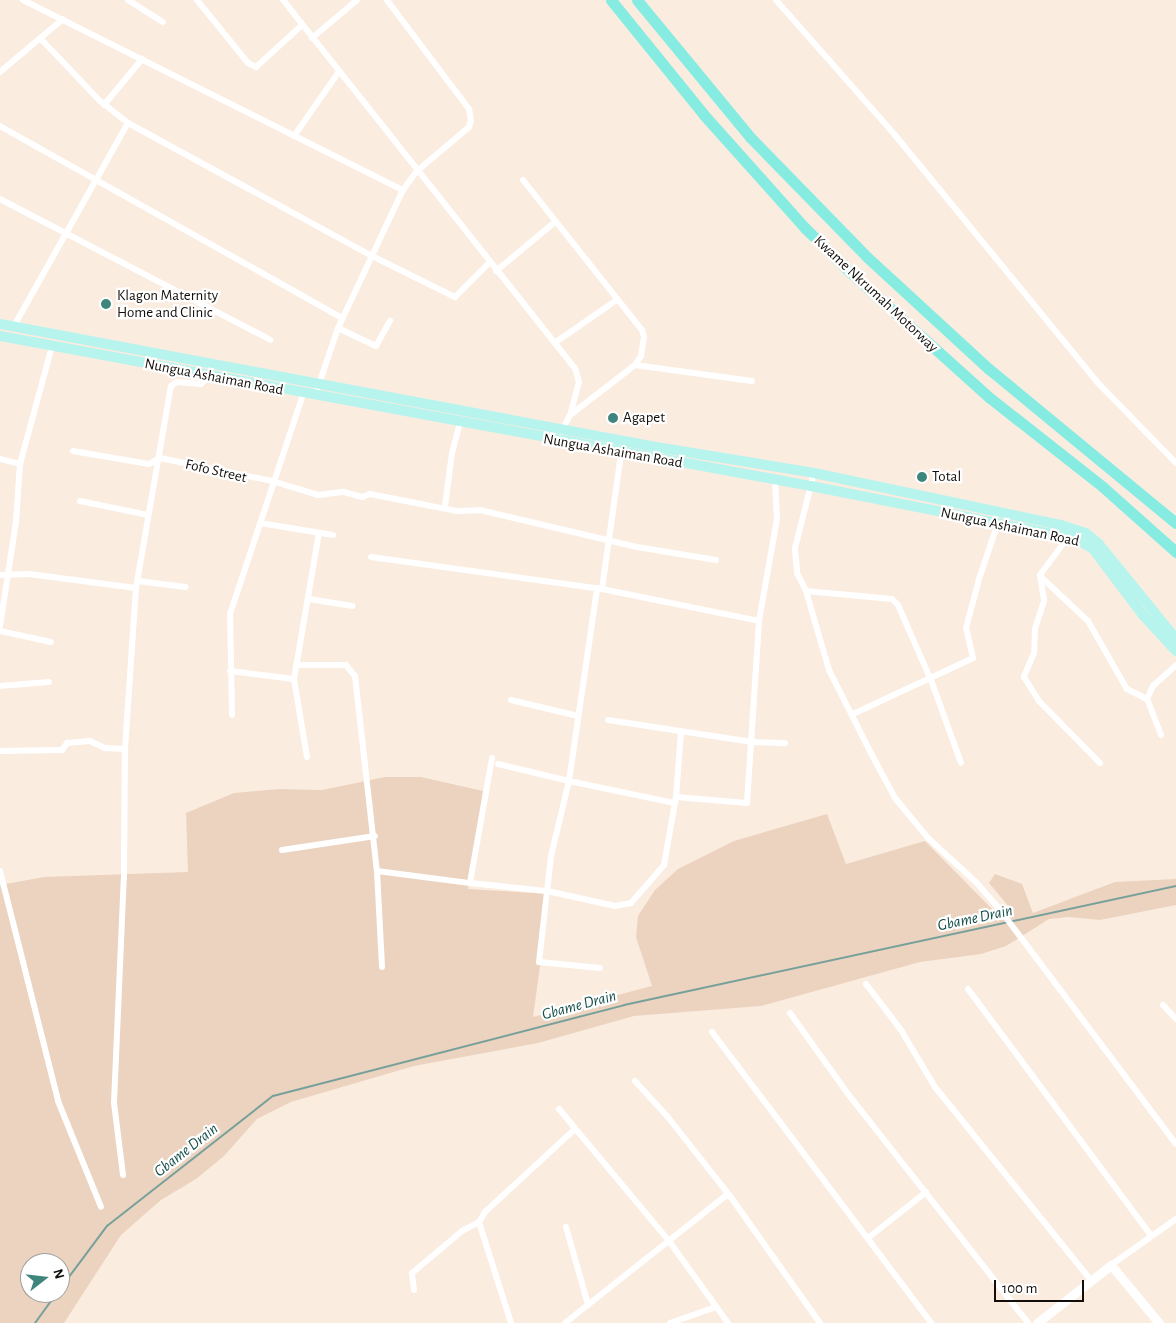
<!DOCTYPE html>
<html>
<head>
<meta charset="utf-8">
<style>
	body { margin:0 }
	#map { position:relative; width:1176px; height:1323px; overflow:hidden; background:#fbece0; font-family:"Alegreya Sans",sans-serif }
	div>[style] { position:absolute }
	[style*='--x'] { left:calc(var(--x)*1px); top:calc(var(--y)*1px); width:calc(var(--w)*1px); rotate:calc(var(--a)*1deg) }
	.green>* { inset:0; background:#ebd3bf }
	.stream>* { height:2px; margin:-1px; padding:0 1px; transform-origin:1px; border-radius:1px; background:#78a09b }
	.street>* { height:6px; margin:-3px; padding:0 3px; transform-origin:3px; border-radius:3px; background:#fff }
	.secondary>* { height:9px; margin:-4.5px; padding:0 4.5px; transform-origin:4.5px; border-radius:4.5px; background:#fff }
	.primary>* { height:10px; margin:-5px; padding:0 5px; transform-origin:5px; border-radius:5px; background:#b6f4ed }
	.highway>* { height:11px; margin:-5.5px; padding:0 5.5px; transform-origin:5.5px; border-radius:5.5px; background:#86ece1 }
	.dots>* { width:14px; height:14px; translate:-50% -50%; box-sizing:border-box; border:2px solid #fff; border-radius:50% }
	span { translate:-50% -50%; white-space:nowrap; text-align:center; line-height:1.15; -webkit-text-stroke:4.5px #fff; paint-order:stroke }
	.street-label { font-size:15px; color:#130e0b }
	.poi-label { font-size:15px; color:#130e0b }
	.left { translate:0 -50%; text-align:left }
	.water-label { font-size:16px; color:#134e49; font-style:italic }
	.north { position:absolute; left:20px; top:1253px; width:50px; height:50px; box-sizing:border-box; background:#fff; border:1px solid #a19f9d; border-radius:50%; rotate:74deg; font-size:14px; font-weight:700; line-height:20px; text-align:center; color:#130e0b }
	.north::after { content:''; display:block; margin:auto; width:18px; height:22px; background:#3e857e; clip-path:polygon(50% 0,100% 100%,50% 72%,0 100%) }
	.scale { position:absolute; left:994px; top:1280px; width:90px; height:22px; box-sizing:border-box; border:2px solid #130e0b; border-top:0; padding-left:6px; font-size:15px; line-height:18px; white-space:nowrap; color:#130e0b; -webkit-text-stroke:4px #fff; paint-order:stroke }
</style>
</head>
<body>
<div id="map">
	<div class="green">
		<i style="clip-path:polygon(evenodd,385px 777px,421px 777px,483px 791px,468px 889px,550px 894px,533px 1017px,652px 986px,636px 937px,638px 916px,655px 890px,678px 869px,734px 841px,827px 814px,846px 864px,925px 841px,996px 913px,1010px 908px,989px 883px,995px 874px,1022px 884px,1033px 913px,1115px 882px,1176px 879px,1176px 905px,1100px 920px,1069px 917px,1049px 919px,1006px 946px,981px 954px,920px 962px,761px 1006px,634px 1016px,538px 1043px,414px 1066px,291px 1102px,257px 1119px,224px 1156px,196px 1179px,161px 1200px,121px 1235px,64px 1323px,0 1323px,0 885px,44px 877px,188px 872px,186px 813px,234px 793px,279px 789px,322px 790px,385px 777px,30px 1263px,60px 1263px,60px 1293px,30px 1293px,30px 1263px)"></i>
	</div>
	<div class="stream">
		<i style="--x:60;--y:1289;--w:79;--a:-53.3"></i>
		<i style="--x:107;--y:1226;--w:211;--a:-38.1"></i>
		<i style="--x:273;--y:1096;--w:363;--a:-14.5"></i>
		<i style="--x:624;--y:1005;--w:565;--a:-12.17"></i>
		<i style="--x:35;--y:1323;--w:37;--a:-54"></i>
	</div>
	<div class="street">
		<i style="--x:23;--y:0;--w:425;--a:26.6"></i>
		<i style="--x:128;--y:0;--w:41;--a:32.2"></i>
		<i style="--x:197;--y:0;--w:81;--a:51"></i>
		<i style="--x:248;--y:63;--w:9;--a:27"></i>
		<i style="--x:256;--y:67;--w:62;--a:-42.4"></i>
		<i style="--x:283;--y:0;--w:470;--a:51.6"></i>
		<i style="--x:575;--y:368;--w:15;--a:74"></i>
		<i style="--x:579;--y:382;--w:34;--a:105"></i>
		<i style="--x:570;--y:415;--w:19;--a:118"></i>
		<i style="--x:776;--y:0;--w:180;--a:48.6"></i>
		<i style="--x:895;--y:135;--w:320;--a:50.7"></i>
		<i style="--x:1098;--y:383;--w:112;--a:45.7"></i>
		<i style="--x:40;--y:38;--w:87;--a:46.4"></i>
		<i style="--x:100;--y:101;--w:36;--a:38"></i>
		<i style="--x:128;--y:123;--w:278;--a:28.6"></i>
		<i style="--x:372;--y:256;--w:93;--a:26.3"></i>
		<i style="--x:455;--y:297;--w:48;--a:-45"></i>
		<i style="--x:312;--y:38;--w:59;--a:-40.2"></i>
		<i style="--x:0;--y:72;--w:82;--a:-40.1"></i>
		<i style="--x:104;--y:105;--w:60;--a:-50.4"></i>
		<i style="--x:0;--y:126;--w:392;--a:29.3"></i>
		<i style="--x:294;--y:136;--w:77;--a:-55.1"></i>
		<i style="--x:523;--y:180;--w:191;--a:51.6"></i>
		<i style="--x:642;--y:330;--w:7;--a:74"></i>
		<i style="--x:644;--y:337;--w:19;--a:99"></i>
		<i style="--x:641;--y:356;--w:11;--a:124"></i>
		<i style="--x:635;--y:365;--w:82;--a:142.4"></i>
		<i style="--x:0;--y:199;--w:305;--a:27.5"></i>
		<i style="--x:496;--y:271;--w:78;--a:-39.8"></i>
		<i style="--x:14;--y:326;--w:233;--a:-60.7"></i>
		<i style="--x:338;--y:328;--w:42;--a:25.3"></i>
		<i style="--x:376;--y:346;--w:29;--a:-61"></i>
		<i style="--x:556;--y:342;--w:75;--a:-34.7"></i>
		<i style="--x:635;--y:365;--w:118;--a:7.8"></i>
		<i style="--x:315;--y:396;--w:72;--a:-71.3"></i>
		<i style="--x:338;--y:328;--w:153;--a:-64.8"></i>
		<i style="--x:403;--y:190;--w:24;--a:-54"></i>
		<i style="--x:417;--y:171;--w:68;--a:-40.2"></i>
		<i style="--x:469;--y:127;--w:6;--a:-72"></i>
		<i style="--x:471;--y:121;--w:12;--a:-99"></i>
		<i style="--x:469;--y:109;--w:136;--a:-127"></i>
		<i style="--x:73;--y:451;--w:77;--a:9.7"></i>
		<i style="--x:149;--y:464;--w:13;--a:-29"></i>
		<i style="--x:160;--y:458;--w:114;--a:11.6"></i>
		<i style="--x:272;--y:481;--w:48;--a:16.9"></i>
		<i style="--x:318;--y:495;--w:26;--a:-7"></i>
		<i style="--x:344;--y:492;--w:19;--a:16"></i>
		<i style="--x:362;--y:497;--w:9;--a:-21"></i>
		<i style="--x:370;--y:494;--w:89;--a:11.1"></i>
		<i style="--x:457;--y:511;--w:23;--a:-2"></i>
		<i style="--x:480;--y:510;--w:161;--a:13.3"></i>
		<i style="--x:637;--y:547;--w:80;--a:9.3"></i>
		<i style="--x:0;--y:459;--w:21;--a:14"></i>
		<i style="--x:814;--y:473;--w:77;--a:104.2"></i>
		<i style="--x:795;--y:548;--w:25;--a:85"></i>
		<i style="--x:797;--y:573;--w:20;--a:63"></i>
		<i style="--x:806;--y:591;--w:82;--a:73.8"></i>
		<i style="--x:829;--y:670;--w:97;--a:63.2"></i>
		<i style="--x:873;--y:757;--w:47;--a:61.8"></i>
		<i style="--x:895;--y:798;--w:52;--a:50.5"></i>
		<i style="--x:928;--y:838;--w:65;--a:42.5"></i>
		<i style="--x:976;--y:882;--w:38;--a:49"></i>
		<i style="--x:1001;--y:911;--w:291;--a:53.1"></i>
		<i style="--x:80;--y:501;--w:69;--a:11.6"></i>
		<i style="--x:445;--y:506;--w:53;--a:-82.5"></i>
		<i style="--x:452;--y:453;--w:31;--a:-75"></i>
		<i style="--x:260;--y:523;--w:74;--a:9.3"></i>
		<i style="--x:1068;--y:537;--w:47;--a:126.4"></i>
		<i style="--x:1040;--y:575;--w:26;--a:81"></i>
		<i style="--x:1044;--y:601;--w:29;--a:108"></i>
		<i style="--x:1035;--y:629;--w:24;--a:92"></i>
		<i style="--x:1034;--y:653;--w:26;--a:113"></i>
		<i style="--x:1024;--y:677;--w:28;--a:58"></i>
		<i style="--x:1039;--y:701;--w:87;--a:45.5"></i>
		<i style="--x:371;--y:557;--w:233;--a:7.9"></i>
		<i style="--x:602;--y:589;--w:160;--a:11.5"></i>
		<i style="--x:759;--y:621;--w:104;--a:-80"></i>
		<i style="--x:777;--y:519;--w:39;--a:-93"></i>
		<i style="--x:0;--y:575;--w:29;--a:-2"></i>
		<i style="--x:29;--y:574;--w:108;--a:7.5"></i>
		<i style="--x:1041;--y:577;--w:64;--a:43.1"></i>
		<i style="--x:1088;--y:621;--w:78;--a:60.2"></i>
		<i style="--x:1127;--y:689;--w:22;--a:27"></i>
		<i style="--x:138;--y:581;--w:48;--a:7.1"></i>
		<i style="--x:602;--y:589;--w:137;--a:-82"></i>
		<i style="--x:806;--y:591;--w:86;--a:5.3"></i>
		<i style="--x:892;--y:599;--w:8;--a:45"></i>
		<i style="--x:898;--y:605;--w:82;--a:66.3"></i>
		<i style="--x:931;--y:680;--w:88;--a:70.1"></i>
		<i style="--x:309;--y:599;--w:44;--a:9.2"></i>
		<i style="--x:0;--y:626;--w:105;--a:-81.3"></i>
		<i style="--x:16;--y:522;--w:58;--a:-86.1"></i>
		<i style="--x:20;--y:464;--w:122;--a:-74.8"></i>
		<i style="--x:0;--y:631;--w:52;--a:12.2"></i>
		<i style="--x:296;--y:665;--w:50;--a:0"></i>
		<i style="--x:346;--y:665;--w:14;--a:51"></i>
		<i style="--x:355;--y:676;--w:196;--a:83.6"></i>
		<i style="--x:377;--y:871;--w:94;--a:7.4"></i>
		<i style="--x:230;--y:671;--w:64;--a:7.1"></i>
		<i style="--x:0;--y:686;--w:49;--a:-4.7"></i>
		<i style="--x:511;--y:700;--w:69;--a:13.4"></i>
		<i style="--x:853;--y:714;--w:132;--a:-25"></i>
		<i style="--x:973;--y:658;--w:31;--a:-103"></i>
		<i style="--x:966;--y:628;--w:51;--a:-75.1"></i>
		<i style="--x:979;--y:579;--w:59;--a:-71.3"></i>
		<i style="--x:232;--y:715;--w:101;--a:-91.1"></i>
		<i style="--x:230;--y:614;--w:232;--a:-71.6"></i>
		<i style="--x:608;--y:720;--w:146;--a:8.7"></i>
		<i style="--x:752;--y:742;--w:33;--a:2"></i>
		<i style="--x:1161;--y:735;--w:39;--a:-111"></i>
		<i style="--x:1147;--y:699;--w:14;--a:-65"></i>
		<i style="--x:1153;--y:686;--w:31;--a:-42"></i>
		<i style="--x:0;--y:751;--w:62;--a:-0.9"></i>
		<i style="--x:62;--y:750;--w:9;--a:-54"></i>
		<i style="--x:67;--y:743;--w:23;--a:-5"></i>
		<i style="--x:90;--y:741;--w:17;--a:25"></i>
		<i style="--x:105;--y:748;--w:20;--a:3"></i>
		<i style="--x:307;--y:757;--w:79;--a:-99.5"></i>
		<i style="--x:294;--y:679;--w:148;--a:-80.3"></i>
		<i style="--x:492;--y:758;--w:127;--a:100"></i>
		<i style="--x:470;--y:883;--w:77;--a:5.9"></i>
		<i style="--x:547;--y:891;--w:70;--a:12.4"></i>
		<i style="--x:615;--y:906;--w:16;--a:-11"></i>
		<i style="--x:631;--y:903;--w:50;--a:-49"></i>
		<i style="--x:664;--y:865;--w:69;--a:-80"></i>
		<i style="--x:676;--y:797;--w:65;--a:-85.6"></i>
		<i style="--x:498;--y:764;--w:73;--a:13.5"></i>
		<i style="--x:569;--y:781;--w:195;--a:-81.7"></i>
		<i style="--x:676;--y:797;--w:71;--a:4.8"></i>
		<i style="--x:747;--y:803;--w:182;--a:-86.2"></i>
		<i style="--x:282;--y:850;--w:94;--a:-8.6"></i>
		<i style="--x:0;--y:871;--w:237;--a:75.8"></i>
		<i style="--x:58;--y:1101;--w:114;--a:67.9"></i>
		<i style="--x:377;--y:871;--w:96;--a:87"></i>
		<i style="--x:600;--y:968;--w:61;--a:-174.4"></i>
		<i style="--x:539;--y:962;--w:107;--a:-83.5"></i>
		<i style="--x:551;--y:856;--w:77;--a:-76.5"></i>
		<i style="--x:569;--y:781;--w:107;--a:11.8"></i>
		<i style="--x:866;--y:984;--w:58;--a:52.7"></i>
		<i style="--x:901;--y:1030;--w:66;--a:59.2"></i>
		<i style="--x:935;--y:1087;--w:248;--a:51.1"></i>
		<i style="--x:968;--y:989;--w:307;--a:53.4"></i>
		<i style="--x:1163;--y:1005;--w:19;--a:47"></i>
		<i style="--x:790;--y:1013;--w:100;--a:54.4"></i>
		<i style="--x:848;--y:1094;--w:291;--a:51.8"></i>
		<i style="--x:712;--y:1032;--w:364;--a:53"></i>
		<i style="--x:635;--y:1081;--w:47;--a:47.6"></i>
		<i style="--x:667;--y:1116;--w:102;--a:51.8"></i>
		<i style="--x:559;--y:1109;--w:172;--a:50.2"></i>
		<i style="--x:669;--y:1241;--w:101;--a:54.3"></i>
		<i style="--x:123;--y:1175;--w:73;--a:-97.1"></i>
		<i style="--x:114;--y:1103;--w:225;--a:-87.5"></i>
		<i style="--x:124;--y:878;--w:129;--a:-89.6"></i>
		<i style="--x:125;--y:749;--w:161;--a:-86.1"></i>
		<i style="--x:136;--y:588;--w:205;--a:-80.2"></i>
		<i style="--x:171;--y:386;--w:7;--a:-34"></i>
		<i style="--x:177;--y:382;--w:24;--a:5"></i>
		<i style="--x:201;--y:384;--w:11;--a:-45"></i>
		<i style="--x:566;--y:1227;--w:81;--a:74.2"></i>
		<i style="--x:868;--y:1238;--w:74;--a:-38.4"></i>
		<i style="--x:1111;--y:1265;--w:80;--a:-35.3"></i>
		<i style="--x:414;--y:1290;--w:17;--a:-97"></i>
		<i style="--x:412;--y:1273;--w:65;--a:-40"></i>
		<i style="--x:462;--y:1231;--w:19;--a:-28"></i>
		<i style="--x:511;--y:1323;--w:106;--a:-107.6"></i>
		<i style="--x:479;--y:1222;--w:12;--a:-59"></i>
		<i style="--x:485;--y:1212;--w:122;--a:-42.7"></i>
		<i style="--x:565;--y:1323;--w:204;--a:-38.4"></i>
		<i style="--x:725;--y:1196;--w:5;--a:0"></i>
		<i style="--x:730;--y:1196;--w:156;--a:54.7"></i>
		<i style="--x:670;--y:1323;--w:49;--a:-19.2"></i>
	</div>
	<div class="secondary">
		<i style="--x:1037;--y:1323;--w:94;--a:-38.1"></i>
		<i style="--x:1111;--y:1265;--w:75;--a:50.4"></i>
	</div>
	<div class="primary">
		<i style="--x:0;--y:324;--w:667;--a:10.62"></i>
		<i style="--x:656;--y:447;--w:160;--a:9.3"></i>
		<i style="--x:814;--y:473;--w:252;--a:11.9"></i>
		<i style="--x:1061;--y:525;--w:26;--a:18"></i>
		<i style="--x:1086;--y:533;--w:16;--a:40"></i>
		<i style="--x:1098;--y:543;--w:124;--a:50.9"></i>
		<i style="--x:0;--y:336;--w:825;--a:10.48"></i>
		<i style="--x:811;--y:486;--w:268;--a:11.2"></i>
		<i style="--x:1074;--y:538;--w:22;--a:30"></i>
		<i style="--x:1093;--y:549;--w:83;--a:52.9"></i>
		<i style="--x:1143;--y:615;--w:49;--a:47.5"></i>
	</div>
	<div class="highway">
		<i style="--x:611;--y:0;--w:148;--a:51"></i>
		<i style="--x:704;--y:115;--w:152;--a:48.2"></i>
		<i style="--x:805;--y:228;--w:64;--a:44.4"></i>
		<i style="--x:851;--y:273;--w:187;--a:42"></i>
		<i style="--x:990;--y:398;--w:144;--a:38.2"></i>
		<i style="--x:1103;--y:487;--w:98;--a:41.7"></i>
		<i style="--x:637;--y:0;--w:178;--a:50.5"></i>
		<i style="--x:750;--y:137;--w:168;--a:45.7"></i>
		<i style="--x:867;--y:257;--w:166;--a:42.6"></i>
		<i style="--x:989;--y:369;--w:242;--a:39.5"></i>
	</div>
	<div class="dots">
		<i style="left:106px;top:304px;background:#3e857e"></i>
		<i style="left:613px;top:418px;background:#3e857e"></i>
		<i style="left:922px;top:477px;background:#3e857e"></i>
	</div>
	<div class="street-label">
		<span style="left:876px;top:294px;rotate:43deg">Kwame Nkrumah Motorway</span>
		<span style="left:214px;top:377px;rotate:11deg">Nungua Ashaiman Road</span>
		<span style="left:613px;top:451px;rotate:10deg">Nungua Ashaiman Road</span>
		<span style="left:216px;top:471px;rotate:13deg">Fofo Street</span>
		<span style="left:1010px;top:527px;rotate:12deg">Nungua Ashaiman Road</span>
	</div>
	<div class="poi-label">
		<span class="left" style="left:117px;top:304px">Klagon Maternity<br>Home and Clinic</span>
		<span class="left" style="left:623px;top:418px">Agapet</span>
		<span class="left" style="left:932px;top:477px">Total</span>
	</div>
	<div class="water-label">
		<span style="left:975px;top:918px;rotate:-12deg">Gbame Drain</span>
		<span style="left:579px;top:1005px;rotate:-15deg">Gbame Drain</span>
		<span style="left:186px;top:1150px;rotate:-38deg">Gbame Drain</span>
	</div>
	<div class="north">N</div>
	<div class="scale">100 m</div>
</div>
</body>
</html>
